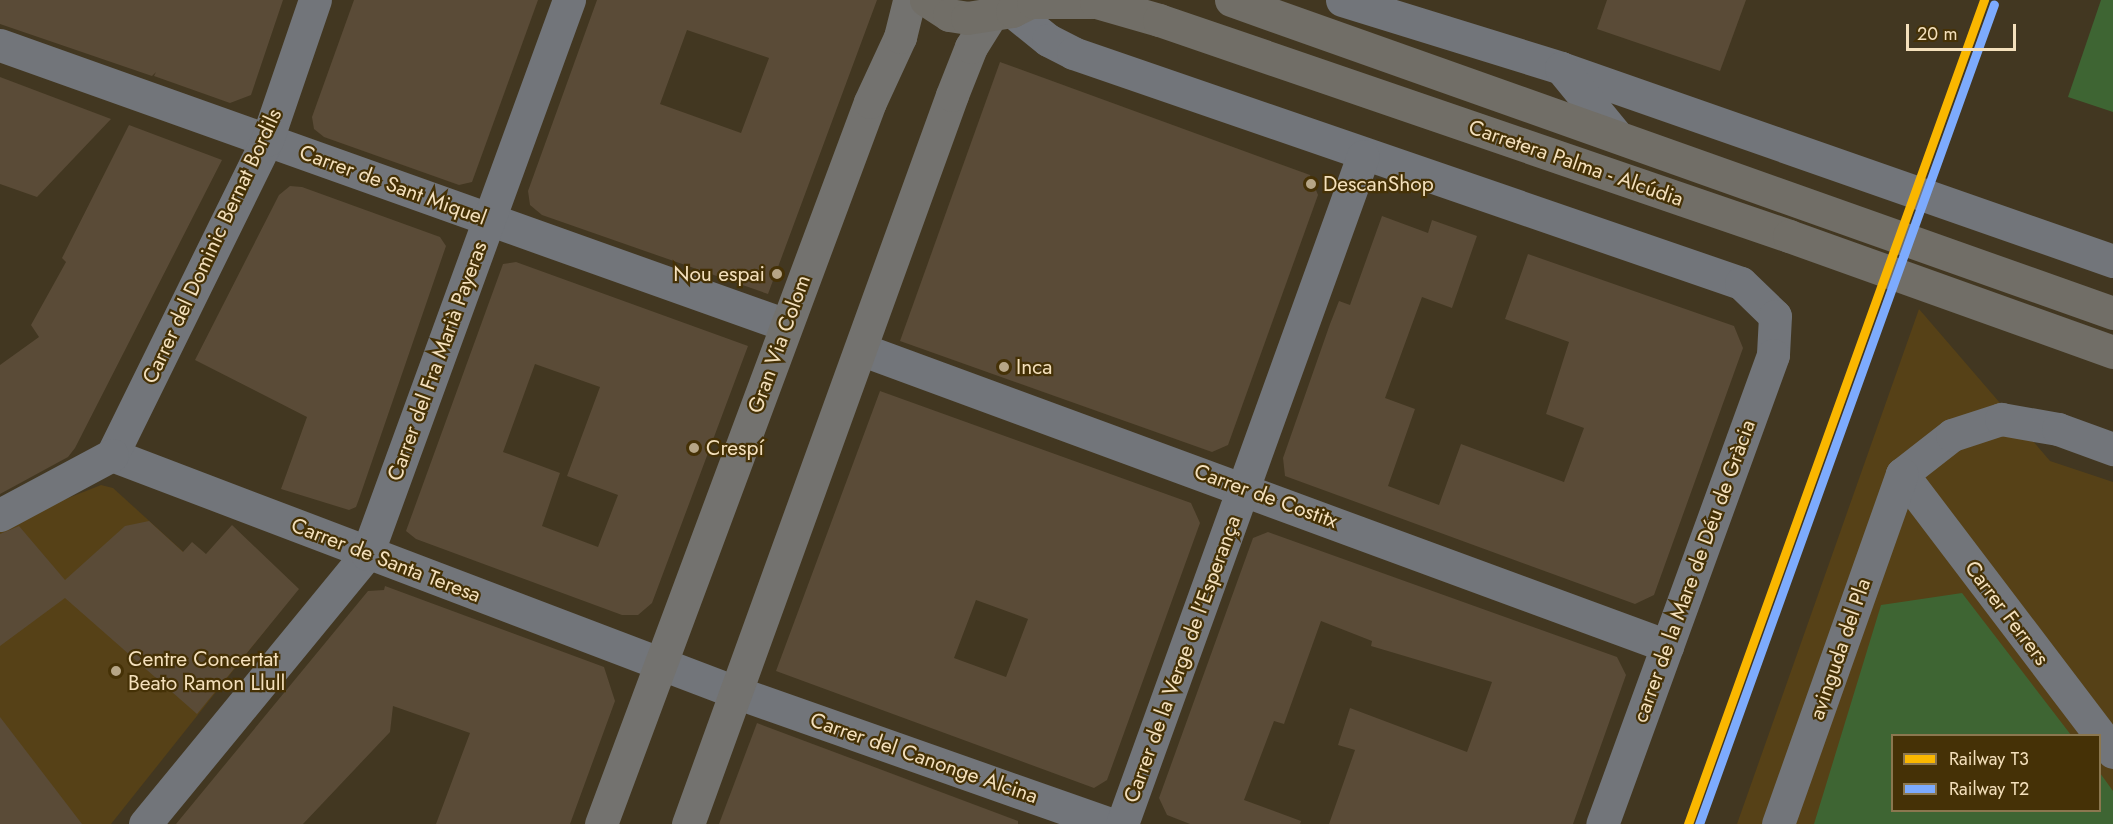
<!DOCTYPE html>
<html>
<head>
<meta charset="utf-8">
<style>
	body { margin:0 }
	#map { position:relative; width:2113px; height:824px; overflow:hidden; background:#423721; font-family:Jost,sans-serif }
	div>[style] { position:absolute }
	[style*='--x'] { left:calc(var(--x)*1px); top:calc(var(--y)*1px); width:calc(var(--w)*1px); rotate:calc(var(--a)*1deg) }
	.built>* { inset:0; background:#564117 }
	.green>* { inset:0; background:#3e6533 }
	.building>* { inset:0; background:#5a4b37 }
	.minor>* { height:33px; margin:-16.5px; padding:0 16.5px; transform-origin:16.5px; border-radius:16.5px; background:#72757a }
	.major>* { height:33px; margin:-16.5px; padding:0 16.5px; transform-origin:16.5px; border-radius:16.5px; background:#73726f }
	.highway>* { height:33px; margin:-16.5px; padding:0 16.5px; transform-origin:16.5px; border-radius:16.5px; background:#716e67 }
	.rail-1>* { height:9px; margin:-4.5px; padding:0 4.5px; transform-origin:4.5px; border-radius:4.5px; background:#fab700 }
	.rail-2>* { height:9px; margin:-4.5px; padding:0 4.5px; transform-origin:4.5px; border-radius:4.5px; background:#7dabfd }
	.dots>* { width:16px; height:16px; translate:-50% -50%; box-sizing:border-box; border:3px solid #453106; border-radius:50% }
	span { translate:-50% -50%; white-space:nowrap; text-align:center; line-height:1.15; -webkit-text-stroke:4.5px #453106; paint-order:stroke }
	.street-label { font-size:21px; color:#f4e0bc }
	.poi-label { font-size:21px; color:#f4e0bc }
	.left { translate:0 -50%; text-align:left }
	.right { translate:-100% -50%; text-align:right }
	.legend { position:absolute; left:1891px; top:734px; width:210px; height:78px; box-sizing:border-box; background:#453106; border:2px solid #8b774f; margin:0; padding:8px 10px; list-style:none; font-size:18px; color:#f4e0bc }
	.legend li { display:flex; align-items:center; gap:12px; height:30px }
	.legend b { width:30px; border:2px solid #8b774f }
	.scale { position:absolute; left:1906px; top:24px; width:110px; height:27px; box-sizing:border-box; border:3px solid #f4e0bc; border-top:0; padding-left:8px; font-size:18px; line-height:21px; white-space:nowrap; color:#f4e0bc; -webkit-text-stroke:4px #453106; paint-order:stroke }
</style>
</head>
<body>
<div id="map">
	<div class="built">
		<i style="clip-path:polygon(evenodd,1919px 309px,2050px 461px,2113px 482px,2113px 824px,1737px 824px,1919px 309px,1892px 736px,2100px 736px,2100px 810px,1892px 810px,1892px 736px)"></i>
		<i style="clip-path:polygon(101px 485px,113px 488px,267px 628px,111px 824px,0 824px,0 530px,13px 520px)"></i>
	</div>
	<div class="green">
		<i style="clip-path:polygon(2101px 0,2113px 0,2113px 112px,2068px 97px)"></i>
		<i style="clip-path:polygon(1962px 593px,2071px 735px,1892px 736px,1892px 810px,2100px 810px,2100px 773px,2113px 791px,2113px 824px,1814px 824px,1881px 605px)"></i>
	</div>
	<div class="building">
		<i style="clip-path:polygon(0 0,283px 0,251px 95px,230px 103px,154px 76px,156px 72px,152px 76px,0 24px)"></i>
		<i style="clip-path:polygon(354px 0,538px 0,472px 182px,459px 185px,324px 137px,314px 129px,312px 117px)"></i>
		<i style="clip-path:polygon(evenodd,597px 0,877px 0,768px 294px,542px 215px,530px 205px,528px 191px,597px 0,687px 30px,769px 58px,741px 133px,660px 104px,687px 30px)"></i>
		<i style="clip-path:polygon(1607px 0,1746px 0,1720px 71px,1597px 29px)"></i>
		<i style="clip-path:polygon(1000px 62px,1310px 175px,1318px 195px,1228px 445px,1212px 452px,900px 341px)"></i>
		<i style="clip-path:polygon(0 77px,111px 119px,37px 197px,0 184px)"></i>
		<i style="clip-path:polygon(129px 125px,222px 160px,75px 448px,68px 457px,0 494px,0 365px,39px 337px,31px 325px,66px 262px,62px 258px)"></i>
		<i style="clip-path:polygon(290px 186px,302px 187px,440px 237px,446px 246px,359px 499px,356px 507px,349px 510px,281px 489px,307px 417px,195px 360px,279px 195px)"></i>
		<i style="clip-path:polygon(1382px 216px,1428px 233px,1432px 220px,1477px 236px,1452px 308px,1422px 297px,1385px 398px,1415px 409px,1388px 486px,1439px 505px,1461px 444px,1564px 482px,1584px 428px,1546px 414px,1569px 342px,1505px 319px,1528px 254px,1734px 326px,1743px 348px,1654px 595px,1635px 604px,1285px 476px,1283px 458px,1330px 324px,1339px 301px,1350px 305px)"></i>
		<i style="clip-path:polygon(evenodd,516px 262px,748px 346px,652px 603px,638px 615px,622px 615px,416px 539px,406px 531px,503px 264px,516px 262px,535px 364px,600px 387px,567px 476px,618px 495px,598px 547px,542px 526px,560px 473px,503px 452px,535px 364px)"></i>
		<i style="clip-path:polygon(evenodd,880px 391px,1191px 503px,1200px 523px,1107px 780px,1094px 788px,776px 671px,880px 391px,976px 600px,1028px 619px,1006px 677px,954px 658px,976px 600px)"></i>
		<i style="clip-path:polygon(149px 521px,183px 552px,192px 542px,206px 554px,232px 525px,299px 589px,197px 714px,65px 598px,0 646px,0 534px,19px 526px,65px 580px,125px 526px)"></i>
		<i style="clip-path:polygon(1268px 532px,1617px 657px,1626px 675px,1573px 824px,1329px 824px,1355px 750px,1338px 745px,1350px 708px,1467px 752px,1492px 682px,1371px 646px,1372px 641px,1321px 621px,1284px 724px,1274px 721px,1244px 800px,1301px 821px,1300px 824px,1190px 824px,1167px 815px,1159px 798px,1253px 538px)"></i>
		<i style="clip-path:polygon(385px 586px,604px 667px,615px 701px,570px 824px,436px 824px,470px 733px,393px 706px,390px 732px,303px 824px,176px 824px,368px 591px,384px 590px)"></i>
		<i style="clip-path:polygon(0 717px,82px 824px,0 824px)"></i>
		<i style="clip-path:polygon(757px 723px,1018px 821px,1018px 824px,719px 824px)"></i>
	</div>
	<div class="minor">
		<i style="--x:1342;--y:0;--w:229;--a:17.2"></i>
		<i style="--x:1561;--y:68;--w:585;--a:19.27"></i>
		<i style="--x:1012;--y:11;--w:46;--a:38.9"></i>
		<i style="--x:1048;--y:40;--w:28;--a:27"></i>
		<i style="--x:1073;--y:53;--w:706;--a:19"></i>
		<i style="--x:1741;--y:283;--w:47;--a:44.1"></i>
		<i style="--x:1775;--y:316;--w:39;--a:93"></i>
		<i style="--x:1773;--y:355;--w:499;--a:110"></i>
		<i style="--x:0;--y:45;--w:834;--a:19.61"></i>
		<i style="--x:1561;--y:68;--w:85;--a:50.7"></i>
		<i style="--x:863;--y:350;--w:857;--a:20.21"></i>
		<i style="--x:112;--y:455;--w:670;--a:20.82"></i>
		<i style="--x:738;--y:693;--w:394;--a:19.4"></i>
		<i style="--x:112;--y:455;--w:351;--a:-63.8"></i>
		<i style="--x:267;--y:140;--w:148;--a:-71.1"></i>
		<i style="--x:1902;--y:474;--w:349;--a:52.8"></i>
		<i style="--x:1902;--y:474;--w:63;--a:-38"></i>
		<i style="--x:1952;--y:435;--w:52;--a:-18.1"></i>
		<i style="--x:2001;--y:419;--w:58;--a:10"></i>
		<i style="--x:2058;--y:429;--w:59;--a:20"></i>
		<i style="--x:0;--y:515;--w:127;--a:-28.2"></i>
		<i style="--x:145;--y:824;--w:350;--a:-50.6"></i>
		<i style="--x:367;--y:554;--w:590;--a:-69.97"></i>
		<i style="--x:1122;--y:824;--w:710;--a:-70.16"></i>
		<i style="--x:1778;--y:824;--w:371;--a:-70.5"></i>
	</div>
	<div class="major">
		<i style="--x:601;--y:824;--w:770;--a:-69.57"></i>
		<i style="--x:870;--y:102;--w:72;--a:-65.2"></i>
		<i style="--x:900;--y:37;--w:38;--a:-76"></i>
		<i style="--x:688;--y:824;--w:775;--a:-70.09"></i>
		<i style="--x:952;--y:95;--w:52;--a:-68.4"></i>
		<i style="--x:971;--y:47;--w:36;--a:-58"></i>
	</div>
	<div class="highway">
		<i style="--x:926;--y:0;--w:27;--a:33"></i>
		<i style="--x:949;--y:15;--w:18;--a:9"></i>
		<i style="--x:967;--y:18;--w:46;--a:-8.8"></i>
		<i style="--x:1012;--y:11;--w:25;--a:-26"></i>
		<i style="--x:1231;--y:0;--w:936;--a:19.54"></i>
		<i style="--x:1033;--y:2;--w:63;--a:0"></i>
		<i style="--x:1096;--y:2;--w:66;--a:15.9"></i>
		<i style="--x:1159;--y:20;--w:666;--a:18.92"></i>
		<i style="--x:1789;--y:236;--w:344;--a:19.7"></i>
	</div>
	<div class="rail-1">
		<i style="--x:1688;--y:824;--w:876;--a:-70.24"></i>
	</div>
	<div class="rail-2">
		<i style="--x:1699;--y:824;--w:871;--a:-70.21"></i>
	</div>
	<div class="dots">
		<i style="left:1311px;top:184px;background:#b6a586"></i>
		<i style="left:777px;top:274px;background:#b6a586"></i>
		<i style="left:1004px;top:367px;background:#b6a586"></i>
		<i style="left:694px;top:448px;background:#b6a586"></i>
		<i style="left:116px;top:671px;background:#b6a586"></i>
	</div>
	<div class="street-label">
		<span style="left:1576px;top:163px;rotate:19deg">Carretera Palma - Alcúdia</span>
		<span style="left:393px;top:185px;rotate:20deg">Carrer de Sant Miquel</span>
		<span style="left:212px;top:246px;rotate:-65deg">Carrer del Dominic Bernat Bordils</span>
		<span style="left:779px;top:344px;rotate:-70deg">Gran Via Colom</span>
		<span style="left:437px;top:361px;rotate:-70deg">Carrer del Fra Marià Payeras</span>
		<span style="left:1266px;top:496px;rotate:20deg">Carrer de Costitx</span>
		<span style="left:386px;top:560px;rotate:21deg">Carrer de Santa Teresa</span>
		<span style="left:1694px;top:571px;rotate:-70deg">carrer de la Mare de Déu de Gràcia</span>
		<span style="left:2007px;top:613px;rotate:53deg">Carrer Ferrers</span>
		<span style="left:1840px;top:649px;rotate:-71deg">avinguda del Pla</span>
		<span style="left:1182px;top:659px;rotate:-70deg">Carrer de la Verge de l'Esperança</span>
		<span style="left:924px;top:758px;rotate:19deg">Carrer del Canonge Alcina</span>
	</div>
	<div class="poi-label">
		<span class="left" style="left:1323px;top:184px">DescanShop</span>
		<span class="right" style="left:765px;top:274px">Nou espai</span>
		<span class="left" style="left:1016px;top:367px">Inca</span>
		<span class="left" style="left:706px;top:448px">Crespí</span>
		<span class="left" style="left:128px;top:671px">Centre Concertat<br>Beato Ramon Llull</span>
	</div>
	<ul class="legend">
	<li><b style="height:8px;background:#fab700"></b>Railway T3</li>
	<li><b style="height:8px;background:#7dabfd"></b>Railway T2</li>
	</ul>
	<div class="scale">20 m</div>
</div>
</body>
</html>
